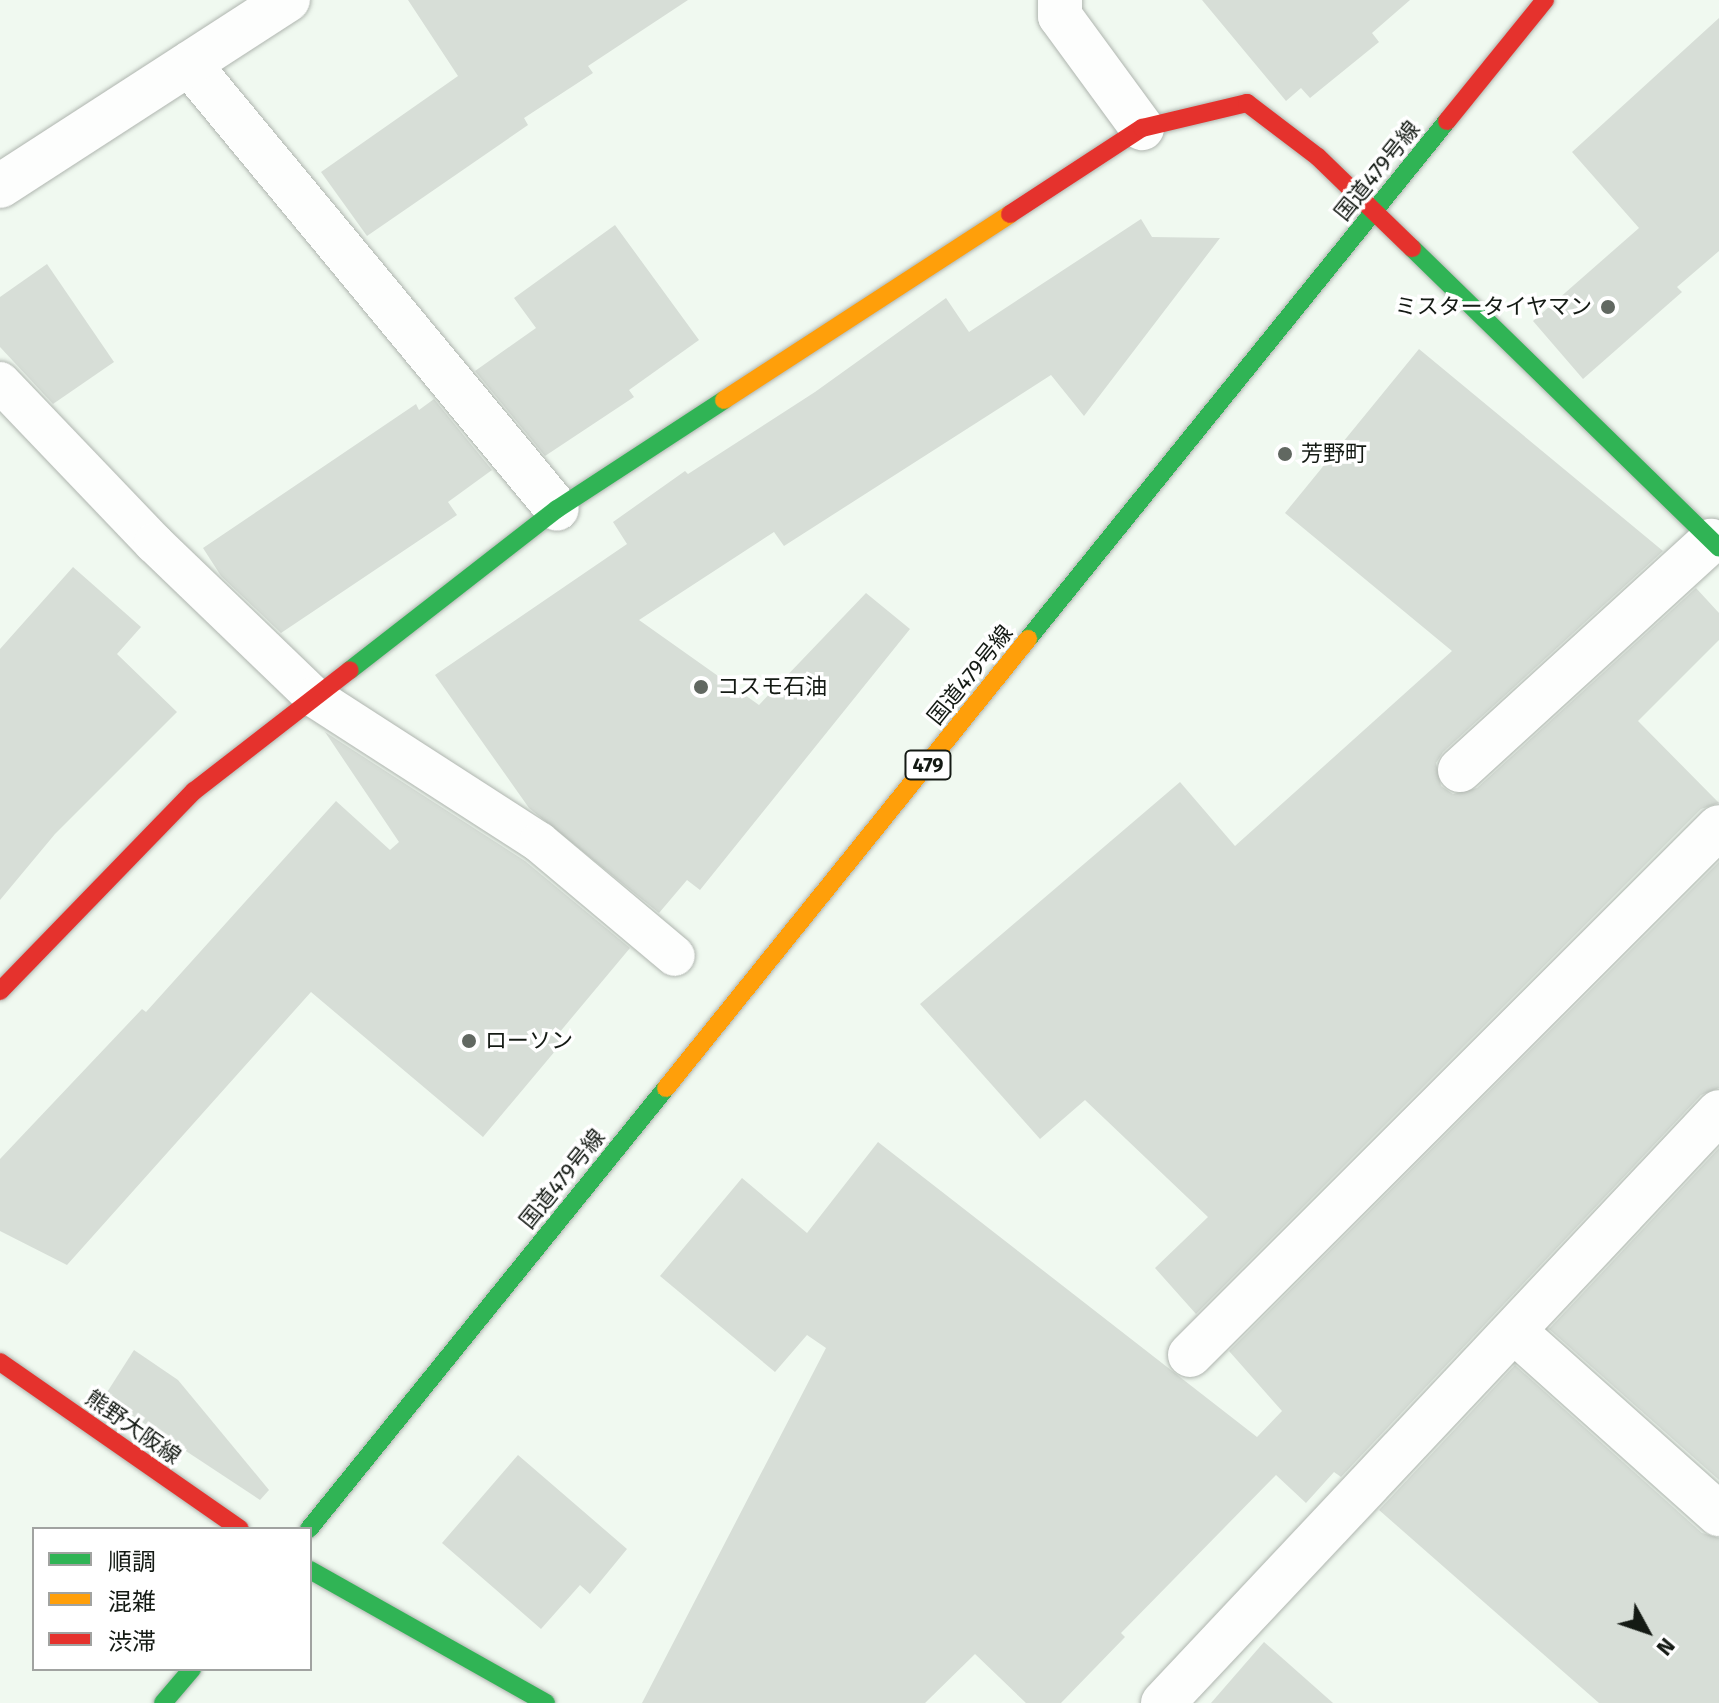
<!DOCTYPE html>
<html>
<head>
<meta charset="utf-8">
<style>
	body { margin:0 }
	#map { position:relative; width:1719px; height:1703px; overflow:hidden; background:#f0f9f0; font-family:"Fira Sans","Noto Sans JP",sans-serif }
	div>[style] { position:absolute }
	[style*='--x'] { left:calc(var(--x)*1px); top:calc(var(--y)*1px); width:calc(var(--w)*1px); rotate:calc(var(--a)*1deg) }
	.building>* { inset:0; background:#d7ded7 }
	.roads { filter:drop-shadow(0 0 2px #afb5af) drop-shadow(0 0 2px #afb5af) }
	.lane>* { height:40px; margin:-20px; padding:0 20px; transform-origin:20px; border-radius:20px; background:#fdfefd }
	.street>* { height:44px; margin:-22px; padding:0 22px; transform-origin:22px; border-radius:22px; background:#fdfefd }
	.fast>* { height:18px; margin:-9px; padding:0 9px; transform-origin:9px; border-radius:9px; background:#30b455 }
	.slow>* { height:18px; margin:-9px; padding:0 9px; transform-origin:9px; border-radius:9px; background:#ff9f0a }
	.jam>* { height:18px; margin:-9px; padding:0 9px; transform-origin:9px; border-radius:9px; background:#e5322d }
	.dots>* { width:22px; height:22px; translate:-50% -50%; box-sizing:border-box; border:4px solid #fff; border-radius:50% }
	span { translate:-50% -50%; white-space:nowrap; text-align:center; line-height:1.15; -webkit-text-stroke:7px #fff; paint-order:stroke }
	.shield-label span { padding:2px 6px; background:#fff; border:2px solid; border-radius:6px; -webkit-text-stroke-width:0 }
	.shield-label { font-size:20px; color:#141a14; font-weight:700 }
	.street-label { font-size:22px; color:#141a14 }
	.poi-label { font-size:22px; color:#141a14 }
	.right { translate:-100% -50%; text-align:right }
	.left { translate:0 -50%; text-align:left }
	.legend { position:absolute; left:32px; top:1527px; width:280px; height:144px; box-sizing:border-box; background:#fff; border:2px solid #a1a3a1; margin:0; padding:10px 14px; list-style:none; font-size:24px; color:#141a14 }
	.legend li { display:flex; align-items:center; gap:16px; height:40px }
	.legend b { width:40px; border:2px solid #a1a3a1 }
	.north { position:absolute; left:1607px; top:1591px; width:80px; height:80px; -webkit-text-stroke:6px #fff; paint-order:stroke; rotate:130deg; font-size:22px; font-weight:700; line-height:32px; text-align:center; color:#141a14 }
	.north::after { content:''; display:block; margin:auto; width:28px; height:36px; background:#141a14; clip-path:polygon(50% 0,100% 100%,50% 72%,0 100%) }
</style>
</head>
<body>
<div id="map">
	<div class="building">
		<i style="clip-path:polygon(408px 0,688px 0,588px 66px,593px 73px,524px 118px,528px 125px,367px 236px,321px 172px,458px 76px)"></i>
		<i style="clip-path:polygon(1202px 0,1410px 0,1372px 33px,1379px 42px,1310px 98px,1301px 88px,1286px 101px)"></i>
		<i style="clip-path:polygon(1719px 18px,1719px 251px,1677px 287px,1682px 292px,1583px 379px,1533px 321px,1639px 228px,1572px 152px)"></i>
		<i style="clip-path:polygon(1141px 219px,1152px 237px,1220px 238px,1084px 416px,1051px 375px,784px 546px,774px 532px,639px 620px,759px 705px,866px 593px,910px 629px,700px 890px,687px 880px,659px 913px,529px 808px,435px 675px,627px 544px,613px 522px,685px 471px,688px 474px,815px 392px,946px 298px,969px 332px)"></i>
		<i style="clip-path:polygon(615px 225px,699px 340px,629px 390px,634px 397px,545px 456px,475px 371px,536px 328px,514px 298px)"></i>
		<i style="clip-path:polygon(47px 264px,114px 362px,53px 404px,0 347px,0 297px)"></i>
		<i style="clip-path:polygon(1419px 349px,1663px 551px,1443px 752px,1436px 763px,1441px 786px,1453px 794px,1477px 788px,1696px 588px,1719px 613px,1719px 640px,1638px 721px,1719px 803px,1701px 809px,1196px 1314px,1155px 1268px,1208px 1217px,1085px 1100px,1040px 1139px,920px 1004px,1180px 782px,1235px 846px,1452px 651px,1285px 513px)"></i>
		<i style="clip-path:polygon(434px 399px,492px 470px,448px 502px,457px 515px,281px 633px,221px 576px,203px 548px,416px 404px,419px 410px)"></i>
		<i style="clip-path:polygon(73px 567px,141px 627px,117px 654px,177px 712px,55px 834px,0 900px,0 649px)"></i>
		<i style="clip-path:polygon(325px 732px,525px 861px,630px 948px,559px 1033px,566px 1038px,483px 1137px,311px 992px,67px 1265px,0 1231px,0 1159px,142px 1009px,146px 1012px,336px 801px,390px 850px,399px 842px)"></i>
		<i style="clip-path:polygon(1719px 862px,1719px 1088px,1701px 1095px,1341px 1477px,1334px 1472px,1306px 1503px,1276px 1475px,1121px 1633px,1125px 1637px,1061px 1703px,1026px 1703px,975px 1654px,925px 1703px,642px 1703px,826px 1348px,807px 1335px,775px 1372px,660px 1276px,742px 1178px,807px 1233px,878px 1142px,1257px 1437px,1282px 1411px,1229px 1351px)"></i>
		<i style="clip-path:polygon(1719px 1148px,1719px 1480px,1549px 1329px)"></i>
		<i style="clip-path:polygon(134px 1350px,178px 1380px,269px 1490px,260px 1500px,104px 1397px)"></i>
		<i style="clip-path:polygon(1515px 1365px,1702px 1533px,1719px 1538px,1719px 1703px,1599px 1703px,1379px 1510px)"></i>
		<i style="clip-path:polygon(518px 1455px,627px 1549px,590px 1594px,580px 1585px,541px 1629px,442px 1543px)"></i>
		<i style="clip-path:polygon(1264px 1642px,1333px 1703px,1211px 1703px)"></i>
	</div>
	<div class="roads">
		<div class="lane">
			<i style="--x:0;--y:382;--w:223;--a:46.3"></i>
			<i style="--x:154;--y:543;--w:222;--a:43.9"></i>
			<i style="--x:314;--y:697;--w:268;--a:32.8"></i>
			<i style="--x:539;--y:842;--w:177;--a:40"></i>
		</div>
		<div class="street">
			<i style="--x:1060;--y:0;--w:16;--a:90"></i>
			<i style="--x:1060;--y:16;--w:139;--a:53.8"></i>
			<i style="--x:189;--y:64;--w:577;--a:50.41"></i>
			<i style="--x:0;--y:186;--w:343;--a:-32.9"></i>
			<i style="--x:1460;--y:770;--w:340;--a:-42.4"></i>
			<i style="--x:1514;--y:1331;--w:275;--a:41.8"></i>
			<i style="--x:1190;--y:1355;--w:747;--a:-44.95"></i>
			<i style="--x:1163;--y:1703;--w:811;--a:-46.75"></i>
		</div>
		<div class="fast">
			<i style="--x:1412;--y:248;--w:429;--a:44.3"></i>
			<i style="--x:1028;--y:639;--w:666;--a:-51.03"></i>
			<i style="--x:350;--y:670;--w:262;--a:-37.9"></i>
			<i style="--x:557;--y:509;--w:199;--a:-33.1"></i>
			<i style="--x:309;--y:1529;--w:567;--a:-51.01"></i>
			<i style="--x:310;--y:1570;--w:271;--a:29.4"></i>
			<i style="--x:163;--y:1703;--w:45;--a:-49.5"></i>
		</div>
		<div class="slow">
			<i style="--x:724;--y:400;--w:341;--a:-33"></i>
			<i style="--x:666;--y:1088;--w:577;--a:-51.12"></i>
		</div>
		<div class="jam">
			<i style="--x:1447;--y:121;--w:156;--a:-51"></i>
			<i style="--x:1010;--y:214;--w:158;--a:-33.1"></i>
			<i style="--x:1142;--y:128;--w:108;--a:-13.4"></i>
			<i style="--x:1247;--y:103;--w:89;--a:37.3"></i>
			<i style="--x:1318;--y:157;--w:131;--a:44.1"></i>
			<i style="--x:0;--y:991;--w:279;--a:-45.9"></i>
			<i style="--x:194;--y:791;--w:197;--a:-37.8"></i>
			<i style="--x:0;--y:1362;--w:292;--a:34.8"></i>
		</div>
	</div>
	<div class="dots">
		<i style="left:1608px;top:307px;background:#616861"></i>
		<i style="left:1285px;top:454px;background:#616861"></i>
		<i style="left:701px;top:687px;background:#616861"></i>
		<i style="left:469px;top:1041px;background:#616861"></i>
	</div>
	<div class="shield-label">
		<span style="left:928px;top:765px">479</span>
	</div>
	<div class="street-label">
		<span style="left:1377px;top:171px;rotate:-51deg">国道479号線</span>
		<span style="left:970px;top:675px;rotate:-51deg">国道479号線</span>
		<span style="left:562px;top:1179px;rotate:-51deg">国道479号線</span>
		<span style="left:133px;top:1427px;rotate:35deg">熊野大阪線</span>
	</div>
	<div class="poi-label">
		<span class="right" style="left:1592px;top:307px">ミスタータイヤマン</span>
		<span class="left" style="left:1301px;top:454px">芳野町</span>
		<span class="left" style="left:717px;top:687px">コスモ石油</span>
		<span class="left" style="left:485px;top:1041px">ローソン</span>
	</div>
	<ul class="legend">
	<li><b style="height:10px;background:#30b455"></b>順調</li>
	<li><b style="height:10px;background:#ff9f0a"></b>混雑</li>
	<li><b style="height:10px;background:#e5322d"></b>渋滞</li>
	</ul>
	<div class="north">N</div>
</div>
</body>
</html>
